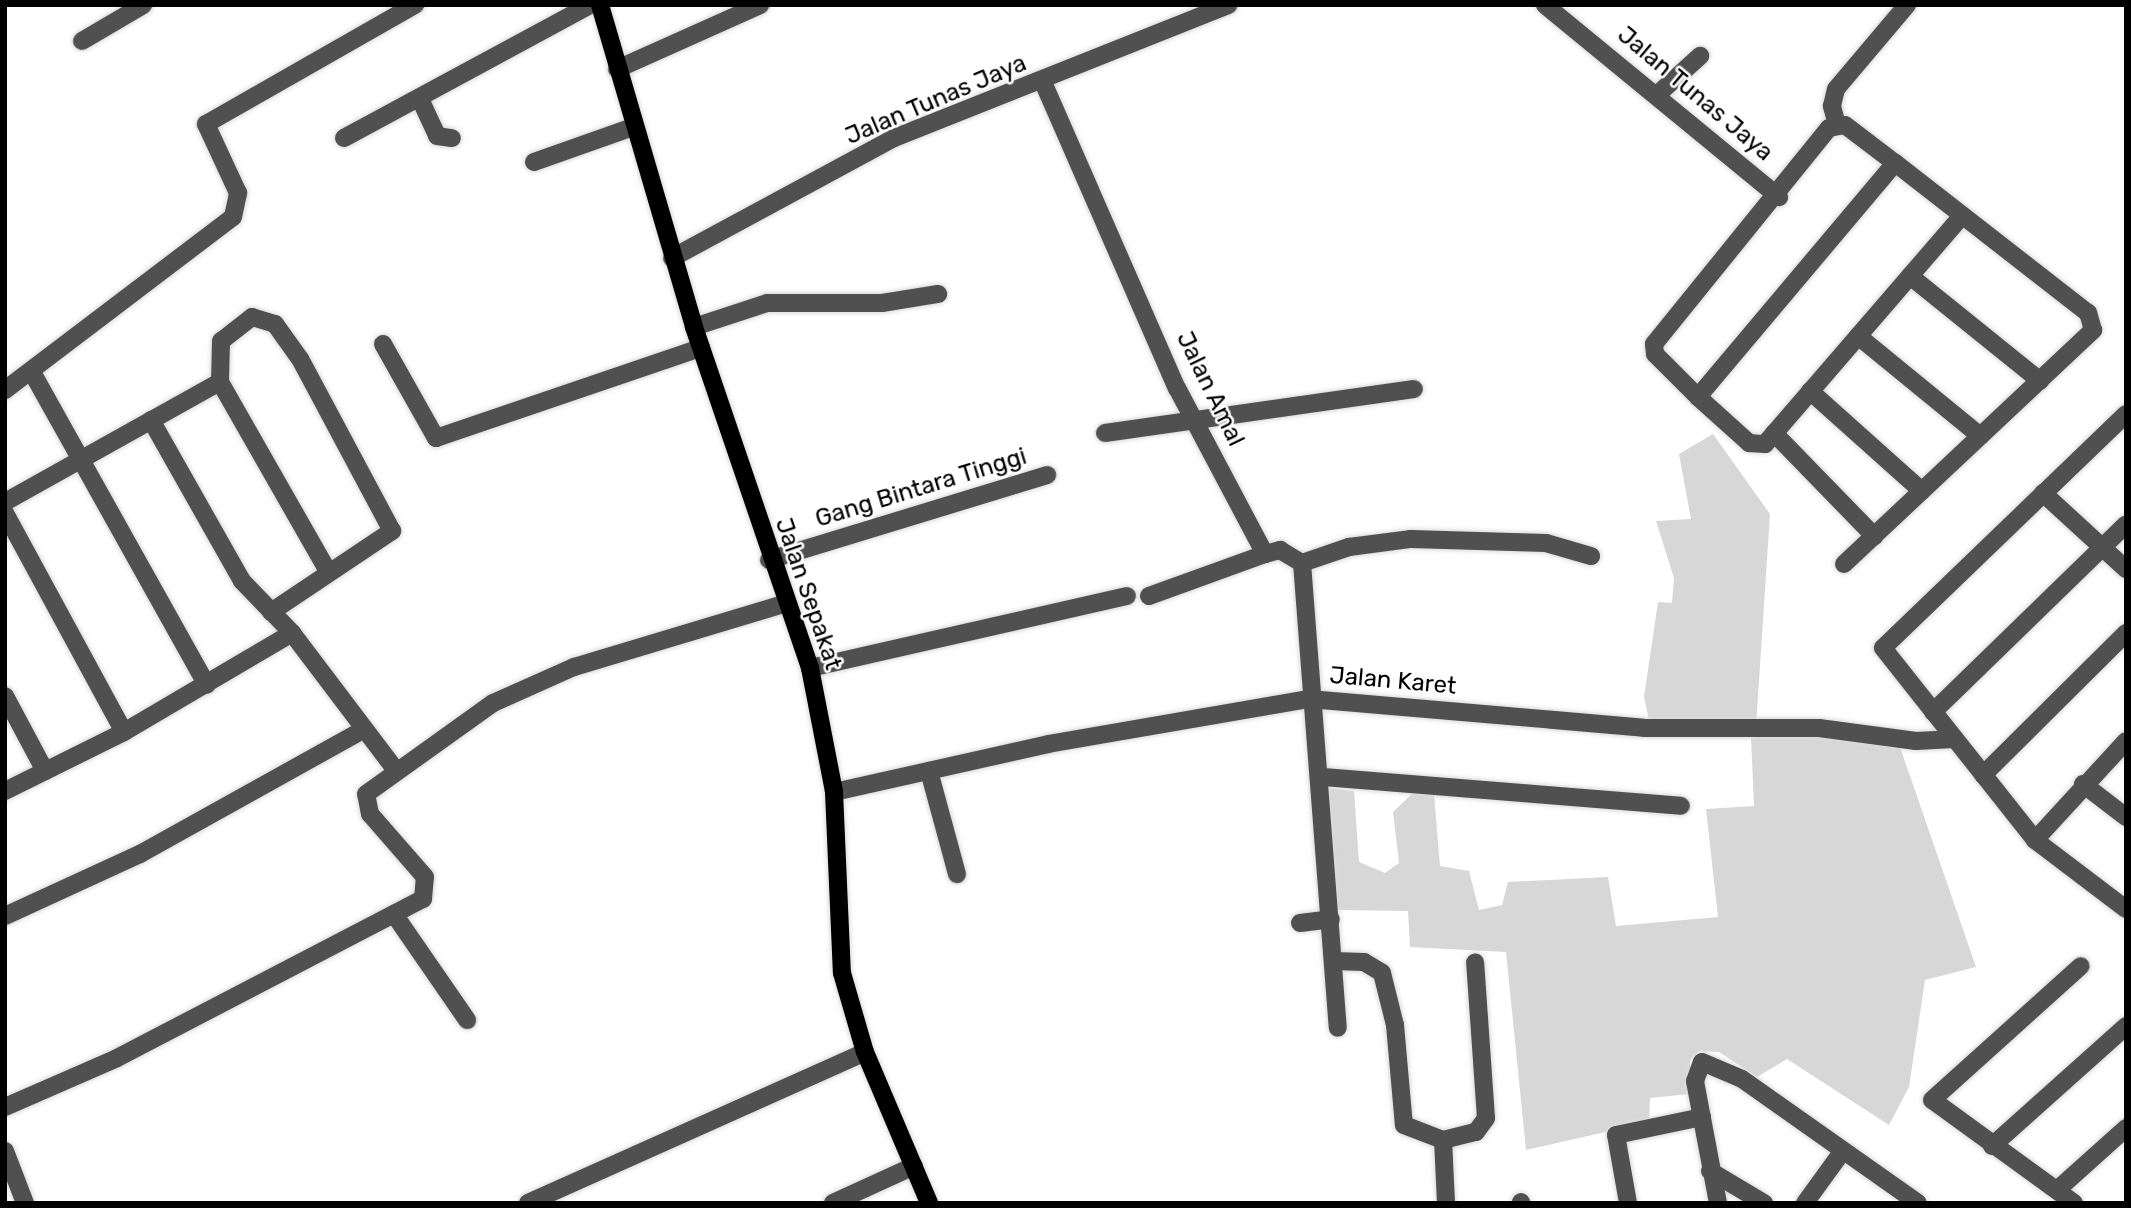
<!DOCTYPE html>
<html>
<head>
<meta charset="utf-8">
<style>
	body { margin:0 }
	#map { position:relative; width:2131px; height:1208px; overflow:hidden; background:#fff; font-family:Rubik,sans-serif }
	div>[style] { position:absolute }
	[style*='--x'] { left:calc(var(--x)*1px); top:calc(var(--y)*1px); width:calc(var(--w)*1px); rotate:calc(var(--a)*1deg) }
	.green>* { inset:0; background:#d7d7d7 }
	.roads { filter:drop-shadow(0 0 2px #dbdbdb) drop-shadow(0 0 2px #dbdbdb) }
	.minor>* { height:18px; margin:-9px; padding:0 9px; transform-origin:9px; border-radius:9px; background:#505050 }
	.major>* { height:18px; margin:-9px; padding:0 9px; transform-origin:9px; border-radius:9px; background:#000 }
	span { translate:-50% -50%; white-space:nowrap; text-align:center; line-height:1.15; -webkit-text-stroke:5px #fff; paint-order:stroke }
	.street-label { font-size:24px; color:#000 }
	.frame { position:absolute; inset:0; border:7px solid #000; pointer-events:none }
</style>
</head>
<body>
<div id="map">
	<div class="green">
		<i style="clip-path:polygon(1713px 434px,1770px 514px,1756px 726px,1650px 725px,1644px 697px,1658px 602px,1672px 603px,1674px 578px,1656px 521px,1691px 519px,1679px 454px)"></i>
		<i style="clip-path:polygon(1786px 733px,1900px 747px,1976px 967px,1925px 980px,1909px 1087px,1889px 1125px,1787px 1059px,1757px 1077px,1719px 1052px,1699px 1051px,1690px 1060px,1690px 1094px,1650px 1098px,1649px 1122px,1526px 1150px,1506px 952px,1410px 947px,1408px 911px,1338px 910px,1326px 788px,1354px 791px,1359px 862px,1385px 873px,1399px 863px,1393px 812px,1413px 793px,1434px 794px,1440px 866px,1469px 871px,1479px 910px,1502px 905px,1508px 882px,1608px 877px,1616px 926px,1718px 917px,1706px 809px,1754px 806px,1751px 738px)"></i>
	</div>
	<div class="roads">
		<div class="minor">
			<i style="--x:1545;--y:5;--w:303;--a:39.4"></i>
			<i style="--x:82;--y:41;--w:71;--a:-30.5"></i>
			<i style="--x:617;--y:69;--w:157;--a:-24.1"></i>
			<i style="--x:1043;--y:82;--w:334;--a:66.4"></i>
			<i style="--x:1177;--y:388;--w:188;--a:62.1"></i>
			<i style="--x:1265;--y:554;--w:16;--a:-15"></i>
			<i style="--x:1280;--y:550;--w:26;--a:31"></i>
			<i style="--x:1302;--y:563;--w:466;--a:85.6"></i>
			<i style="--x:1658;--y:94;--w:57;--a:-42.1"></i>
			<i style="--x:421;--y:101;--w:38;--a:65"></i>
			<i style="--x:437;--y:136;--w:15;--a:8"></i>
			<i style="--x:1837;--y:125;--w:20;--a:-105"></i>
			<i style="--x:1832;--y:106;--w:17;--a:-77"></i>
			<i style="--x:1836;--y:89;--w:110;--a:-49.8"></i>
			<i style="--x:1845;--y:125;--w:63;--a:37.2"></i>
			<i style="--x:1895;--y:163;--w:306;--a:130.1"></i>
			<i style="--x:1698;--y:397;--w:61;--a:-135"></i>
			<i style="--x:1655;--y:354;--w:10;--a:-96"></i>
			<i style="--x:1654;--y:344;--w:278;--a:-51"></i>
			<i style="--x:1829;--y:128;--w:16;--a:-11"></i>
			<i style="--x:344;--y:138;--w:280;--a:-28.4"></i>
			<i style="--x:534;--y:162;--w:105;--a:-19.5"></i>
			<i style="--x:672;--y:258;--w:252;--a:-28.4"></i>
			<i style="--x:894;--y:138;--w:360;--a:-21.7"></i>
			<i style="--x:1910;--y:276;--w:167;--a:38.9"></i>
			<i style="--x:694;--y:327;--w:77;--a:-18.2"></i>
			<i style="--x:767;--y:303;--w:115;--a:0"></i>
			<i style="--x:882;--y:303;--w:57;--a:-9.1"></i>
			<i style="--x:1858;--y:336;--w:158;--a:39.3"></i>
			<i style="--x:383;--y:344;--w:108;--a:60.6"></i>
			<i style="--x:436;--y:438;--w:280;--a:-18.8"></i>
			<i style="--x:33;--y:374;--w:356;--a:60.8"></i>
			<i style="--x:5;--y:390;--w:286;--a:-37.2"></i>
			<i style="--x:233;--y:217;--w:25;--a:-78"></i>
			<i style="--x:238;--y:193;--w:76;--a:-114.9"></i>
			<i style="--x:206;--y:124;--w:241;--a:-29.7"></i>
			<i style="--x:1810;--y:391;--w:150;--a:41.8"></i>
			<i style="--x:1698;--y:397;--w:69;--a:42"></i>
			<i style="--x:1749;--y:443;--w:16;--a:4"></i>
			<i style="--x:1765;--y:444;--w:301;--a:-49.2"></i>
			<i style="--x:2126;--y:414;--w:337;--a:136.1"></i>
			<i style="--x:1883;--y:648;--w:245;--a:51.6"></i>
			<i style="--x:2035;--y:840;--w:114;--a:37.2"></i>
			<i style="--x:151;--y:420;--w:185;--a:60.5"></i>
			<i style="--x:242;--y:581;--w:72;--a:46.1"></i>
			<i style="--x:292;--y:633;--w:169;--a:52.9"></i>
			<i style="--x:1105;--y:433;--w:312;--a:-8.1"></i>
			<i style="--x:1774;--y:433;--w:144;--a:45.8"></i>
			<i style="--x:2043;--y:493;--w:113;--a:42.5"></i>
			<i style="--x:5;--y:502;--w:246;--a:-29.2"></i>
			<i style="--x:5;--y:513;--w:249;--a:61.5"></i>
			<i style="--x:769;--y:560;--w:291;--a:-17"></i>
			<i style="--x:1302;--y:563;--w:50;--a:-18.8"></i>
			<i style="--x:1349;--y:547;--w:63;--a:-7.4"></i>
			<i style="--x:1411;--y:539;--w:135;--a:1.7"></i>
			<i style="--x:1546;--y:543;--w:47;--a:16.1"></i>
			<i style="--x:1844;--y:564;--w:342;--a:-43.2"></i>
			<i style="--x:2093;--y:330;--w:18;--a:-106"></i>
			<i style="--x:2088;--y:313;--w:244;--a:-142.1"></i>
			<i style="--x:1149;--y:596;--w:123;--a:-19.9"></i>
			<i style="--x:271;--y:612;--w:146;--a:-33.8"></i>
			<i style="--x:392;--y:531;--w:195;--a:-118.1"></i>
			<i style="--x:300;--y:359;--w:43;--a:-125.5"></i>
			<i style="--x:275;--y:324;--w:24;--a:-163"></i>
			<i style="--x:252;--y:317;--w:39;--a:142"></i>
			<i style="--x:221;--y:341;--w:41;--a:91.4"></i>
			<i style="--x:220;--y:382;--w:218;--a:60.3"></i>
			<i style="--x:810;--y:668;--w:325;--a:-12.8"></i>
			<i style="--x:5;--y:696;--w:85;--a:61.9"></i>
			<i style="--x:1933;--y:712;--w:269;--a:-44.2"></i>
			<i style="--x:929;--y:771;--w:107;--a:74.8"></i>
			<i style="--x:1983;--y:775;--w:202;--a:-44.8"></i>
			<i style="--x:1323;--y:777;--w:359;--a:4.6"></i>
			<i style="--x:2083;--y:784;--w:54;--a:37.5"></i>
			<i style="--x:5;--y:791;--w:133;--a:-26.4"></i>
			<i style="--x:124;--y:732;--w:195;--a:-30.5"></i>
			<i style="--x:834;--y:792;--w:219;--a:-12.6"></i>
			<i style="--x:1048;--y:744;--w:265;--a:-9.8"></i>
			<i style="--x:1309;--y:699;--w:336;--a:4.9"></i>
			<i style="--x:1644;--y:728;--w:175;--a:0"></i>
			<i style="--x:1819;--y:728;--w:98;--a:7.6"></i>
			<i style="--x:1916;--y:741;--w:39;--a:-3"></i>
			<i style="--x:2035;--y:840;--w:134;--a:-47.4"></i>
			<i style="--x:394;--y:914;--w:129;--a:55.4"></i>
			<i style="--x:5;--y:916;--w:149;--a:-24.7"></i>
			<i style="--x:140;--y:854;--w:255;--a:-29.1"></i>
			<i style="--x:1300;--y:923;--w:31;--a:-7"></i>
			<i style="--x:1334;--y:961;--w:30;--a:2"></i>
			<i style="--x:1364;--y:962;--w:21;--a:31"></i>
			<i style="--x:1382;--y:973;--w:54;--a:76"></i>
			<i style="--x:1395;--y:1025;--w:100;--a:84.9"></i>
			<i style="--x:1404;--y:1125;--w:42;--a:21"></i>
			<i style="--x:5;--y:1107;--w:122;--a:-23.6"></i>
			<i style="--x:117;--y:1058;--w:345;--a:-27.5"></i>
			<i style="--x:423;--y:899;--w:22;--a:-85"></i>
			<i style="--x:425;--y:877;--w:84;--a:-131.1"></i>
			<i style="--x:370;--y:814;--w:20;--a:-101"></i>
			<i style="--x:366;--y:794;--w:156;--a:-35.6"></i>
			<i style="--x:493;--y:703;--w:89;--a:-24"></i>
			<i style="--x:574;--y:667;--w:219;--a:-16.7"></i>
			<i style="--x:1992;--y:1146;--w:180;--a:-41.8"></i>
			<i style="--x:5;--y:1151;--w:56;--a:69"></i>
			<i style="--x:1710;--y:1171;--w:63;--a:30.7"></i>
			<i style="--x:2057;--y:1190;--w:93;--a:-41.9"></i>
			<i style="--x:1521;--y:1202;--w:1;--a:90"></i>
			<i style="--x:528;--y:1203;--w:369;--a:-24.1"></i>
			<i style="--x:833;--y:1203;--w:89;--a:-24.6"></i>
			<i style="--x:1446;--y:1203;--w:63;--a:-92.7"></i>
			<i style="--x:1443;--y:1140;--w:34;--a:-14"></i>
			<i style="--x:1476;--y:1132;--w:17;--a:-54"></i>
			<i style="--x:1486;--y:1118;--w:156;--a:-94"></i>
			<i style="--x:1628;--y:1203;--w:69;--a:-100"></i>
			<i style="--x:1616;--y:1135;--w:88;--a:-11.8"></i>
			<i style="--x:1718;--y:1203;--w:124;--a:-100.7"></i>
			<i style="--x:1695;--y:1081;--w:20;--a:-70"></i>
			<i style="--x:1702;--y:1062;--w:43;--a:23"></i>
			<i style="--x:1742;--y:1079;--w:215;--a:35.2"></i>
			<i style="--x:1805;--y:1203;--w:63;--a:-54"></i>
			<i style="--x:2074;--y:1203;--w:175;--a:-144"></i>
			<i style="--x:1932;--y:1100;--w:200;--a:-42"></i>
		</div>
		<div class="major">
			<i style="--x:600;--y:5;--w:335;--a:73.7"></i>
			<i style="--x:694;--y:327;--w:360;--a:71.2"></i>
			<i style="--x:810;--y:668;--w:126;--a:79"></i>
			<i style="--x:834;--y:792;--w:181;--a:87.5"></i>
			<i style="--x:842;--y:973;--w:82;--a:73.8"></i>
			<i style="--x:865;--y:1052;--w:164;--a:67"></i>
		</div>
	</div>
	<div class="street-label">
		<span style="left:1695px;top:94px;rotate:40deg">Jalan Tunas Jaya</span>
		<span style="left:936px;top:100px;rotate:-23deg">Jalan Tunas Jaya</span>
		<span style="left:1210px;top:389px;rotate:64deg">Jalan Amal</span>
		<span style="left:921px;top:488px;rotate:-17deg">Gang Bintara Tinggi</span>
		<span style="left:808px;top:594px;rotate:71deg">Jalan Sepakat</span>
		<span style="left:1393px;top:681px;rotate:5deg">Jalan Karet</span>
	</div>
	<div class="frame"></div>
</div>
</body>
</html>
